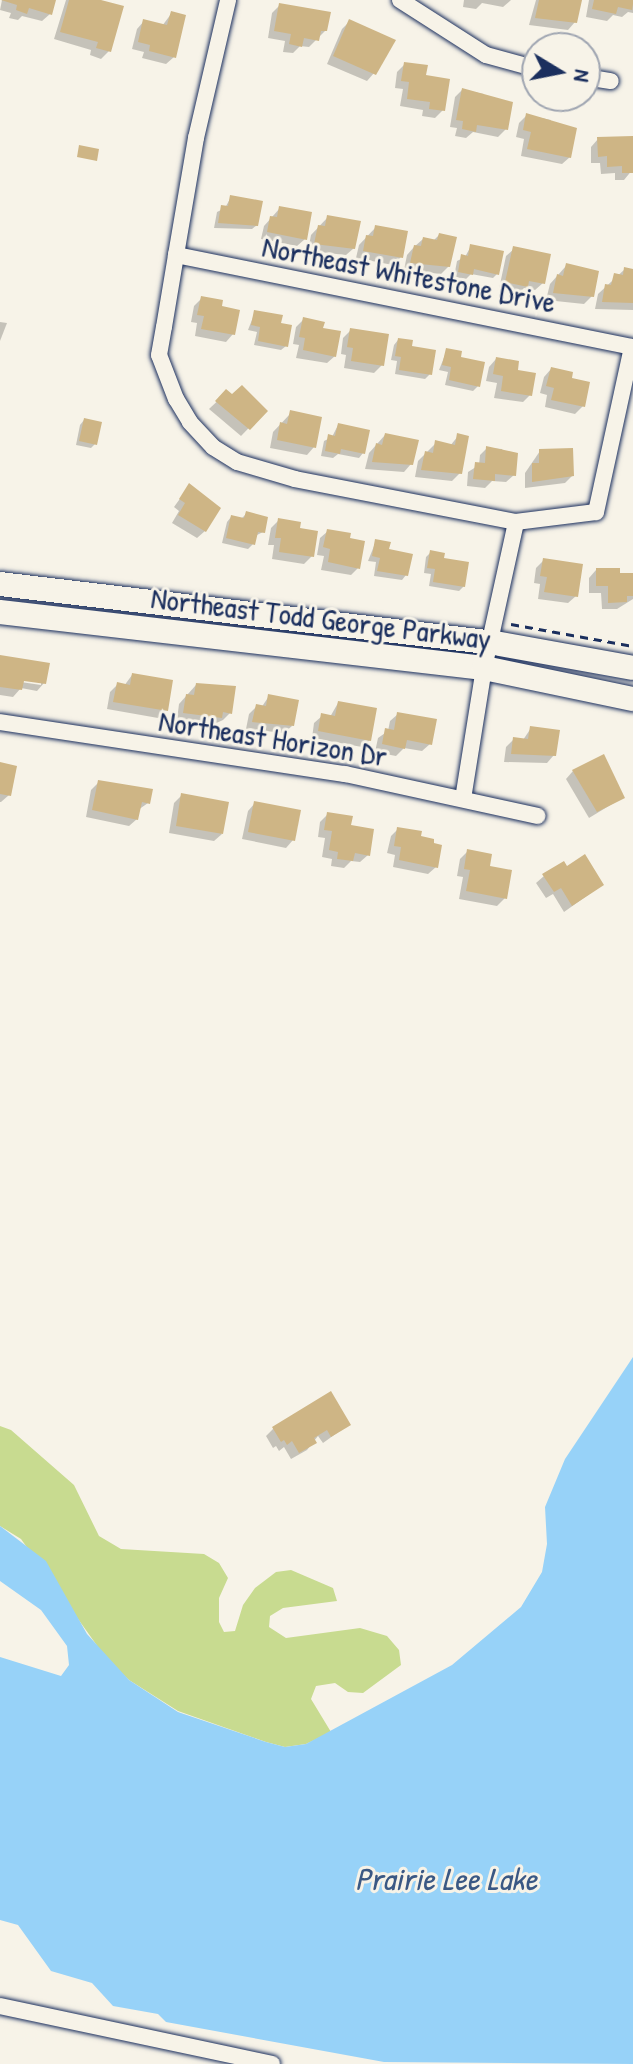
<!DOCTYPE html>
<html>
<head>
<meta charset="utf-8">
<style>
	body { margin:0 }
	#map { position:relative; width:633px; height:2064px; overflow:hidden; background:#f7f3e8; font-family:"Patrick Hand",sans-serif }
	div>[style] { position:absolute }
	[style*='--x'] { left:calc(var(--x)*1px); top:calc(var(--y)*1px); width:calc(var(--w)*1px); rotate:calc(var(--a)*1deg) }
	.green>* { inset:0; background:#c8db90 }
	.water>* { inset:0; background:#97d2f8 }
	.shadow>* { inset:0; background:#0003 }
	.building>* { inset:0; background:#ceb585 }
	.path>* { height:3px; margin-top:-1.5px; transform-origin:0; background:repeating-linear-gradient(90deg,#1b2f5e 0 8px,transparent 0 14px) }
	.roads { filter:drop-shadow(0 0 2px #1b2f5e) drop-shadow(0 0 2px #1b2f5e) }
	.minor>* { height:16px; margin:-8px; padding:0 8px; transform-origin:8px; border-radius:8px; background:#f7f3e8 }
	.secondary>* { height:24px; margin:-12px; padding:0 12px; transform-origin:12px; border-radius:12px; background:#f7f3e8 }
	span { translate:-50% -50%; white-space:nowrap; text-align:center; line-height:1.15; -webkit-text-stroke:6px #f7f3e8; paint-order:stroke }
	.street-label { font-size:30px; color:#1b2f5e }
	.water-label { font-size:32px; color:#3a5884; font-style:italic }
	.north { position:absolute; left:521px; top:32px; width:80px; height:80px; box-sizing:border-box; background:#f7f3e8; border:2px solid #9fa5b1; border-radius:50%; rotate:100deg; font-size:22px; font-weight:700; line-height:32px; text-align:center; color:#1b2f5e }
	.north::after { content:''; display:block; margin:auto; width:28px; height:36px; background:#1b2f5e; clip-path:polygon(50% 0,100% 100%,50% 72%,0 100%) }
</style>
</head>
<body>
<div id="map">
	<div class="green">
		<i style="clip-path:polygon(0 1426px,11px 1430px,74px 1485px,99px 1536px,121px 1549px,204px 1554px,219px 1563px,228px 1578px,219px 1598px,219px 1622px,224px 1632px,235px 1631px,243px 1605px,255px 1588px,276px 1572px,291px 1570px,333px 1588px,337px 1601px,283px 1608px,270px 1616px,269px 1627px,286px 1638px,360px 1628px,387px 1636px,399px 1650px,401px 1665px,363px 1693px,348px 1692px,335px 1683px,316px 1686px,311px 1699px,331px 1732px,306px 1744px,285px 1747px,266px 1742px,178px 1711px,129px 1680px,108px 1661px,21px 1539px,0 1526px)"></i>
	</div>
	<div class="water">
		<i style="clip-path:polygon(633px 1357px,633px 2064px,384px 2062px,166px 2022px,158px 2014px,113px 2006px,92px 1983px,51px 1971px,18px 1925px,0 1920px,0 1657px,61px 1676px,69px 1665px,67px 1646px,41px 1610px,0 1581px,0 1526px,46px 1561px,87px 1634px,129px 1680px,178px 1712px,266px 1742px,285px 1747px,306px 1744px,452px 1665px,521px 1607px,542px 1572px,547px 1544px,545px 1507px,565px 1459px)"></i>
	</div>
	<div class="shadow">
		<i style="clip-path:polygon(2px 0,54px 0,50px 14px,42px 21px,22px 16px,18px 20px,9px 18px,11px 13px,0 10px)"></i>
		<i style="clip-path:polygon(66px 0,94px 0,109px 51px,101px 59px,90px 55px,91px 50px,54px 39px)"></i>
		<i style="clip-path:polygon(464px 0,511px 0,503px 7px,482px 3px,476px 9px,463px 7px)"></i>
		<i style="clip-path:polygon(536px 0,580px 0,575px 22px,568px 30px,529px 25px)"></i>
		<i style="clip-path:polygon(589px 0,633px 0,633px 13px,628px 12px,622px 17px,613px 15px,607px 21px,586px 17px)"></i>
		<i style="clip-path:polygon(280px 5px,325px 31px,309px 47px,300px 46px,293px 53px,283px 52px,285px 41px,268px 38px,272px 13px)"></i>
		<i style="clip-path:polygon(171px 14px,174px 57px,166px 64px,142px 58px,144px 52px,132px 49px,137px 29px,144px 21px,162px 26px)"></i>
		<i style="clip-path:polygon(350px 21px,374px 73px,367px 81px,327px 64px,342px 29px)"></i>
		<i style="clip-path:polygon(405px 64px,424px 77px,443px 110px,435px 118px,422px 116px,423px 110px,400px 106px,403px 89px,395px 88px,397px 72px)"></i>
		<i style="clip-path:polygon(462px 90px,484px 94px,483px 99px,506px 129px,498px 137px,473px 132px,466px 138px,455px 136px,457px 128px,450px 127px,455px 97px)"></i>
		<i style="clip-path:polygon(527px 115px,551px 120px,550px 125px,570px 157px,562px 164px,521px 156px,524px 139px,516px 137px,519px 123px)"></i>
		<i style="clip-path:polygon(633px 138px,633px 169px,624px 180px,615px 180px,615px 173px,601px 174px,600px 163px,591px 163px,591px 147px,598px 139px)"></i>
		<i style="clip-path:polygon(231px 197px,257px 225px,252px 229px,214px 228px,217px 212px,225px 208px)"></i>
		<i style="clip-path:polygon(280px 208px,305px 239px,297px 246px,261px 239px,264px 226px)"></i>
		<i style="clip-path:polygon(328px 217px,354px 248px,346px 255px,308px 251px,311px 235px)"></i>
		<i style="clip-path:polygon(376px 227px,401px 257px,393px 265px,356px 258px,359px 245px)"></i>
		<i style="clip-path:polygon(439px 235px,449px 266px,441px 274px,404px 270px,407px 255px,414px 247px,423px 239px,433px 241px)"></i>
		<i style="clip-path:polygon(471px 246px,497px 274px,493px 278px,471px 274px,466px 279px,454px 277px,457px 261px,465px 257px)"></i>
		<i style="clip-path:polygon(514px 249px,543px 283px,535px 290px,524px 288px,519px 293px,499px 289px,506px 256px)"></i>
		<i style="clip-path:polygon(566px 266px,592px 296px,584px 304px,546px 300px,550px 284px)"></i>
		<i style="clip-path:polygon(625px 269px,633px 279px,633px 310px,595px 309px,598px 294px)"></i>
		<i style="clip-path:polygon(202px 298px,233px 334px,226px 342px,195px 336px,197px 323px,191px 322px,194px 306px)"></i>
		<i style="clip-path:polygon(255px 312px,279px 325px,286px 346px,281px 350px,254px 345px,257px 332px,248px 330px)"></i>
		<i style="clip-path:polygon(303px 320px,321px 330px,335px 356px,327px 363px,296px 358px,299px 345px,293px 344px,296px 327px)"></i>
		<i style="clip-path:polygon(0 322px,7px 323px,0 341px)"></i>
		<i style="clip-path:polygon(351px 330px,382px 365px,374px 373px,344px 368px,346px 355px,341px 354px,343px 338px)"></i>
		<i style="clip-path:polygon(398px 340px,410px 348px,430px 374px,425px 379px,395px 374px,397px 361px,391px 360px,394px 345px)"></i>
		<i style="clip-path:polygon(447px 350px,478px 386px,473px 391px,445px 385px,448px 372px,439px 370px)"></i>
		<i style="clip-path:polygon(496px 359px,515px 371px,530px 395px,523px 402px,494px 398px,497px 383px,486px 381px,489px 367px)"></i>
		<i style="clip-path:polygon(551px 369px,570px 379px,583px 406px,575px 414px,545px 407px,547px 395px,540px 393px,544px 377px)"></i>
		<i style="clip-path:polygon(227px 392px,265px 411px,241px 436px,209px 409px)"></i>
		<i style="clip-path:polygon(291px 413px,314px 447px,307px 455px,270px 448px,273px 432px)"></i>
		<i style="clip-path:polygon(84px 420px,95px 444px,91px 448px,76px 445px,80px 425px)"></i>
		<i style="clip-path:polygon(338px 425px,363px 453px,359px 458px,338px 454px,333px 458px,321px 456px,324px 441px,332px 437px)"></i>
		<i style="clip-path:polygon(385px 435px,411px 464px,404px 472px,365px 469px,369px 453px)"></i>
		<i style="clip-path:polygon(458px 436px,460px 473px,452px 481px,415px 477px,418px 461px,436px 443px,450px 446px)"></i>
		<i style="clip-path:polygon(487px 448px,502px 449px,514px 475px,506px 482px,492px 481px,485px 488px,467px 486px,468px 472px,479px 465px,480px 455px)"></i>
		<i style="clip-path:polygon(540px 451px,572px 476px,565px 483px,525px 488px,525px 473px)"></i>
		<i style="clip-path:polygon(189px 486px,205px 531px,197px 538px,172px 523px,179px 511px,174px 507px)"></i>
		<i style="clip-path:polygon(246px 514px,263px 532px,255px 536px,253px 544px,248px 549px,222px 543px,227px 522px,231px 517px,241px 519px)"></i>
		<i style="clip-path:polygon(279px 520px,298px 530px,312px 556px,304px 564px,272px 559px,274px 545px,268px 545px,271px 528px)"></i>
		<i style="clip-path:polygon(328px 531px,358px 568px,351px 575px,321px 570px,324px 556px,317px 555px,320px 538px)"></i>
		<i style="clip-path:polygon(376px 541px,406px 575px,402px 580px,374px 576px,376px 562px,368px 561px)"></i>
		<i style="clip-path:polygon(431px 552px,464px 586px,459px 591px,429px 586px,431px 574px,424px 573px,426px 557px)"></i>
		<i style="clip-path:polygon(544px 560px,576px 596px,568px 603px,538px 599px,540px 584px,534px 583px,536px 568px)"></i>
		<i style="clip-path:polygon(596px 570px,633px 575px,633px 599px,617px 609px,602px 609px,601px 593px,589px 593px,589px 578px)"></i>
		<i style="clip-path:polygon(evenodd,0 657px,44px 683px,37px 691px,21px 688px,13px 697px,0 695px,0 657px,14px 677px,41px 681px,41px 685px,14px 681px,14px 677px)"></i>
		<i style="clip-path:polygon(132px 675px,166px 710px,158px 718px,107px 709px,110px 692px,117px 685px,124px 686px)"></i>
		<i style="clip-path:polygon(196px 685px,230px 713px,223px 720px,212px 725px,177px 720px,179px 704px)"></i>
		<i style="clip-path:polygon(269px 696px,292px 726px,284px 733px,246px 729px,249px 714px,256px 707px,261px 708px)"></i>
		<i style="clip-path:polygon(338px 703px,370px 740px,362px 747px,312px 738px,314px 723px,322px 716px,330px 717px)"></i>
		<i style="clip-path:polygon(398px 714px,430px 744px,422px 751px,404px 748px,396px 756px,375px 752px,378px 738px,388px 731px,390px 721px)"></i>
		<i style="clip-path:polygon(531px 728px,554px 755px,547px 763px,504px 762px,506px 747px,514px 739px,523px 740px)"></i>
		<i style="clip-path:polygon(0 764px,9px 795px,1px 802px,0 802px)"></i>
		<i style="clip-path:polygon(573px 771px,622px 798px,589px 818px,566px 779px)"></i>
		<i style="clip-path:polygon(99px 782px,148px 803px,138px 810px,137px 819px,129px 826px,86px 817px,91px 790px)"></i>
		<i style="clip-path:polygon(182px 795px,222px 834px,214px 841px,169px 833px,174px 803px)"></i>
		<i style="clip-path:polygon(255px 803px,293px 840px,286px 848px,242px 839px,248px 811px)"></i>
		<i style="clip-path:polygon(328px 814px,349px 827px,368px 855px,360px 862px,351px 861px,344px 868px,331px 866px,332px 859px,322px 857px,325px 838px,318px 837px,320px 822px)"></i>
		<i style="clip-path:polygon(398px 829px,419px 838px,436px 867px,428px 874px,393px 867px,395px 855px,387px 853px,391px 836px)"></i>
		<i style="clip-path:polygon(468px 851px,487px 867px,505px 898px,497px 906px,459px 899px,463px 877px,457px 876px,460px 859px)"></i>
		<i style="clip-path:polygon(566px 868px,602px 885px,564px 912px,553px 894px,546px 898px,536px 883px,544px 876px)"></i>
		<i style="clip-path:polygon(348px 1425px,323px 1443px,318px 1436px,307px 1450px,291px 1459px,284px 1447px,279px 1451px,276px 1446px,273px 1448px,266px 1436px,273px 1429px)"></i>
	</div>
	<div class="building">
		<i style="clip-path:polygon(1px 0,56px 0,52px 15px,29px 8px,27px 14px,16px 10px,17px 5px)"></i>
		<i style="clip-path:polygon(69px 0,101px 0,124px 6px,111px 52px,96px 48px,98px 42px,60px 32px)"></i>
		<i style="clip-path:polygon(539px 0,582px 0,577px 23px,535px 18px)"></i>
		<i style="clip-path:polygon(594px 0,633px 0,633px 4px,632px 10px,618px 7px,616px 14px,592px 9px)"></i>
		<i style="clip-path:polygon(279px 3px,331px 12px,327px 31px,321px 31px,319px 41px,304px 38px,302px 47px,289px 44px,291px 34px,274px 31px)"></i>
		<i style="clip-path:polygon(171px 11px,186px 15px,176px 58px,149px 51px,150px 45px,138px 42px,143px 19px,167px 25px)"></i>
		<i style="clip-path:polygon(349px 19px,396px 40px,376px 75px,333px 56px)"></i>
		<i style="clip-path:polygon(404px 62px,428px 65px,426px 75px,450px 79px,445px 111px,429px 109px,430px 102px,407px 99px,409px 82px,401px 81px)"></i>
		<i style="clip-path:polygon(462px 88px,513px 102px,508px 130px,477px 125px,476px 132px,462px 129px,463px 121px,456px 120px)"></i>
		<i style="clip-path:polygon(526px 113px,577px 128px,571px 158px,527px 149px,531px 132px,523px 130px)"></i>
		<i style="clip-path:polygon(633px 136px,633px 173px,622px 173px,622px 166px,607px 167px,607px 156px,598px 157px,597px 137px)"></i>
		<i style="clip-path:polygon(79px 145px,99px 149px,97px 161px,77px 157px)"></i>
		<i style="clip-path:polygon(230px 195px,263px 201px,258px 226px,218px 223px,221px 205px,228px 206px)"></i>
		<i style="clip-path:polygon(279px 206px,312px 212px,307px 240px,267px 232px,270px 216px,277px 217px)"></i>
		<i style="clip-path:polygon(327px 215px,361px 221px,355px 249px,314px 244px,318px 225px,325px 226px)"></i>
		<i style="clip-path:polygon(375px 225px,408px 231px,403px 258px,363px 251px,366px 235px,373px 236px)"></i>
		<i style="clip-path:polygon(439px 233px,457px 237px,450px 267px,410px 263px,414px 245px,421px 246px,423px 237px,437px 240px)"></i>
		<i style="clip-path:polygon(470px 244px,504px 251px,499px 275px,474px 269px,473px 275px,458px 272px,461px 254px,468px 256px)"></i>
		<i style="clip-path:polygon(513px 246px,551px 254px,545px 284px,529px 281px,528px 287px,505px 282px)"></i>
		<i style="clip-path:polygon(566px 263px,599px 271px,594px 297px,553px 293px,557px 274px,563px 276px)"></i>
		<i style="clip-path:polygon(624px 267px,633px 269px,633px 303px,602px 302px,605px 284px,611px 285px,614px 273px,623px 275px)"></i>
		<i style="clip-path:polygon(201px 296px,223px 300px,222px 306px,240px 310px,235px 335px,201px 329px,204px 316px,197px 315px)"></i>
		<i style="clip-path:polygon(254px 310px,283px 315px,281px 323px,292px 325px,288px 347px,258px 341px,260px 327px,251px 325px)"></i>
		<i style="clip-path:polygon(303px 317px,325px 322px,323px 328px,341px 331px,336px 357px,303px 350px,305px 338px,299px 337px)"></i>
		<i style="clip-path:polygon(350px 328px,389px 334px,384px 366px,351px 361px,353px 348px,347px 347px)"></i>
		<i style="clip-path:polygon(398px 338px,413px 340px,412px 346px,436px 350px,432px 375px,399px 370px,401px 357px,395px 356px)"></i>
		<i style="clip-path:polygon(446px 348px,462px 351px,461px 357px,485px 362px,480px 387px,449px 380px,451px 367px,442px 365px)"></i>
		<i style="clip-path:polygon(496px 357px,519px 361px,518px 370px,536px 373px,532px 396px,501px 391px,503px 376px,493px 374px)"></i>
		<i style="clip-path:polygon(551px 367px,573px 372px,572px 378px,590px 382px,585px 407px,551px 400px,554px 388px,546px 386px)"></i>
		<i style="clip-path:polygon(242px 385px,268px 411px,250px 430px,215px 401px,226px 389px,232px 394px)"></i>
		<i style="clip-path:polygon(290px 410px,322px 417px,316px 448px,277px 440px,280px 422px,287px 424px)"></i>
		<i style="clip-path:polygon(84px 418px,102px 422px,97px 445px,79px 441px)"></i>
		<i style="clip-path:polygon(338px 423px,370px 430px,365px 454px,341px 449px,340px 454px,325px 451px,328px 434px,335px 436px)"></i>
		<i style="clip-path:polygon(385px 433px,419px 440px,413px 465px,372px 462px,376px 443px,382px 445px)"></i>
		<i style="clip-path:polygon(457px 433px,469px 436px,462px 474px,421px 470px,425px 451px,433px 453px,435px 440px,455px 445px)"></i>
		<i style="clip-path:polygon(486px 446px,518px 453px,516px 476px,495px 474px,495px 481px,473px 479px,475px 462px,485px 463px)"></i>
		<i style="clip-path:polygon(573px 448px,574px 476px,532px 482px,532px 463px,539px 463px,539px 449px)"></i>
		<i style="clip-path:polygon(189px 483px,221px 508px,206px 532px,178px 515px,185px 503px,179px 499px)"></i>
		<i style="clip-path:polygon(246px 511px,268px 517px,265px 533px,258px 532px,255px 545px,226px 538px,231px 515px,244px 518px)"></i>
		<i style="clip-path:polygon(278px 518px,301px 522px,300px 528px,318px 531px,314px 557px,279px 552px,281px 538px,275px 538px)"></i>
		<i style="clip-path:polygon(327px 529px,351px 533px,350px 538px,365px 541px,360px 569px,328px 562px,330px 549px,323px 547px)"></i>
		<i style="clip-path:polygon(375px 539px,391px 542px,389px 549px,413px 554px,408px 576px,377px 571px,380px 558px,372px 556px)"></i>
		<i style="clip-path:polygon(430px 550px,445px 553px,444px 558px,469px 562px,465px 587px,433px 582px,435px 569px,427px 568px)"></i>
		<i style="clip-path:polygon(543px 558px,583px 564px,578px 597px,544px 592px,547px 577px,540px 576px)"></i>
		<i style="clip-path:polygon(596px 568px,620px 568px,620px 573px,633px 573px,633px 596px,627px 596px,627px 602px,608px 603px,608px 586px,596px 586px)"></i>
		<i style="clip-path:polygon(0 655px,50px 663px,46px 684px,24px 681px,22px 690px,0 687px)"></i>
		<i style="clip-path:polygon(132px 673px,173px 680px,168px 711px,113px 702px,117px 682px,130px 685px)"></i>
		<i style="clip-path:polygon(196px 683px,236px 686px,232px 714px,223px 712px,222px 718px,183px 713px,186px 694px,194px 695px)"></i>
		<i style="clip-path:polygon(268px 694px,299px 700px,294px 726px,252px 722px,256px 704px,266px 706px)"></i>
		<i style="clip-path:polygon(338px 701px,377px 708px,371px 741px,318px 731px,321px 713px,335px 716px)"></i>
		<i style="clip-path:polygon(397px 712px,437px 719px,432px 745px,407px 740px,405px 749px,382px 744px,385px 728px,394px 730px)"></i>
		<i style="clip-path:polygon(530px 726px,560px 730px,556px 756px,511px 754px,513px 737px,528px 739px)"></i>
		<i style="clip-path:polygon(604px 754px,625px 798px,597px 812px,572px 770px)"></i>
		<i style="clip-path:polygon(0 762px,17px 766px,11px 796px,0 794px)"></i>
		<i style="clip-path:polygon(98px 780px,153px 789px,150px 804px,142px 802px,138px 820px,92px 810px)"></i>
		<i style="clip-path:polygon(181px 793px,229px 802px,223px 834px,176px 826px)"></i>
		<i style="clip-path:polygon(254px 801px,301px 810px,295px 841px,248px 832px)"></i>
		<i style="clip-path:polygon(327px 812px,353px 816px,351px 825px,374px 829px,370px 856px,355px 853px,353px 861px,337px 859px,338px 852px,329px 850px,332px 831px,324px 830px)"></i>
		<i style="clip-path:polygon(397px 827px,422px 831px,421px 836px,434px 839px,434px 843px,442px 845px,438px 868px,399px 860px,401px 847px,394px 846px)"></i>
		<i style="clip-path:polygon(467px 849px,492px 854px,490px 866px,512px 870px,507px 899px,466px 891px,470px 870px,464px 869px)"></i>
		<i style="clip-path:polygon(585px 854px,604px 885px,572px 906px,561px 888px,554px 892px,542px 874px,564px 861px,567px 866px)"></i>
		<i style="clip-path:polygon(331px 1391px,351px 1425px,331px 1437px,327px 1430px,314px 1438px,317px 1443px,299px 1453px,292px 1441px,287px 1445px,284px 1440px,281px 1442px,272px 1427px)"></i>
	</div>
	<div class="path">
		<i style="--x:511;--y:624;--w:124;--a:10.2"></i>
	</div>
	<div class="roads">
		<div class="minor">
			<i style="--x:400;--y:0;--w:102;--a:32.6"></i>
			<i style="--x:486;--y:55;--w:53;--a:15.4"></i>
			<i style="--x:585;--y:77;--w:26;--a:9"></i>
			<i style="--x:176;--y:255;--w:465;--a:11.4"></i>
			<i style="--x:632;--y:347;--w:169;--a:102.3"></i>
			<i style="--x:596;--y:512;--w:81;--a:172.9"></i>
			<i style="--x:516;--y:522;--w:225;--a:-169"></i>
			<i style="--x:295;--y:479;--w:60;--a:-163.7"></i>
			<i style="--x:237;--y:462;--w:28;--a:-148"></i>
			<i style="--x:213;--y:447;--w:34;--a:-133"></i>
			<i style="--x:190;--y:422;--w:27;--a:-121"></i>
			<i style="--x:176;--y:399;--w:47;--a:-111.1"></i>
			<i style="--x:159;--y:355;--w:28;--a:-80"></i>
			<i style="--x:164;--y:327;--w:73;--a:-80.5"></i>
			<i style="--x:176;--y:255;--w:119;--a:-80.3"></i>
			<i style="--x:196;--y:138;--w:142;--a:-76.9"></i>
			<i style="--x:0;--y:722;--w:349;--a:8.6"></i>
			<i style="--x:345;--y:774;--w:197;--a:12.3"></i>
			<i style="--x:463;--y:799;--w:133;--a:-80.9"></i>
			<i style="--x:484;--y:668;--w:149;--a:-77.6"></i>
			<i style="--x:0;--y:2006;--w:278;--a:12"></i>
		</div>
		<div class="secondary">
			<i style="--x:0;--y:584;--w:492;--a:6.8"></i>
			<i style="--x:489;--y:642;--w:146;--a:10.2"></i>
			<i style="--x:0;--y:612;--w:487;--a:6.6"></i>
			<i style="--x:484;--y:668;--w:152;--a:11.8"></i>
		</div>
	</div>
	<div class="street-label">
		<span style="left:409px;top:274px;rotate:11deg">Northeast Whitestone Drive</span>
		<span style="left:321px;top:618px;rotate:7deg">Northeast Todd George Parkway</span>
		<span style="left:273px;top:738px;rotate:9deg">Northeast Horizon Dr</span>
	</div>
	<div class="water-label">
		<span style="left:446px;top:1879px">Prairie Lee Lake</span>
	</div>
	<div class="north">N</div>
</div>
</body>
</html>
